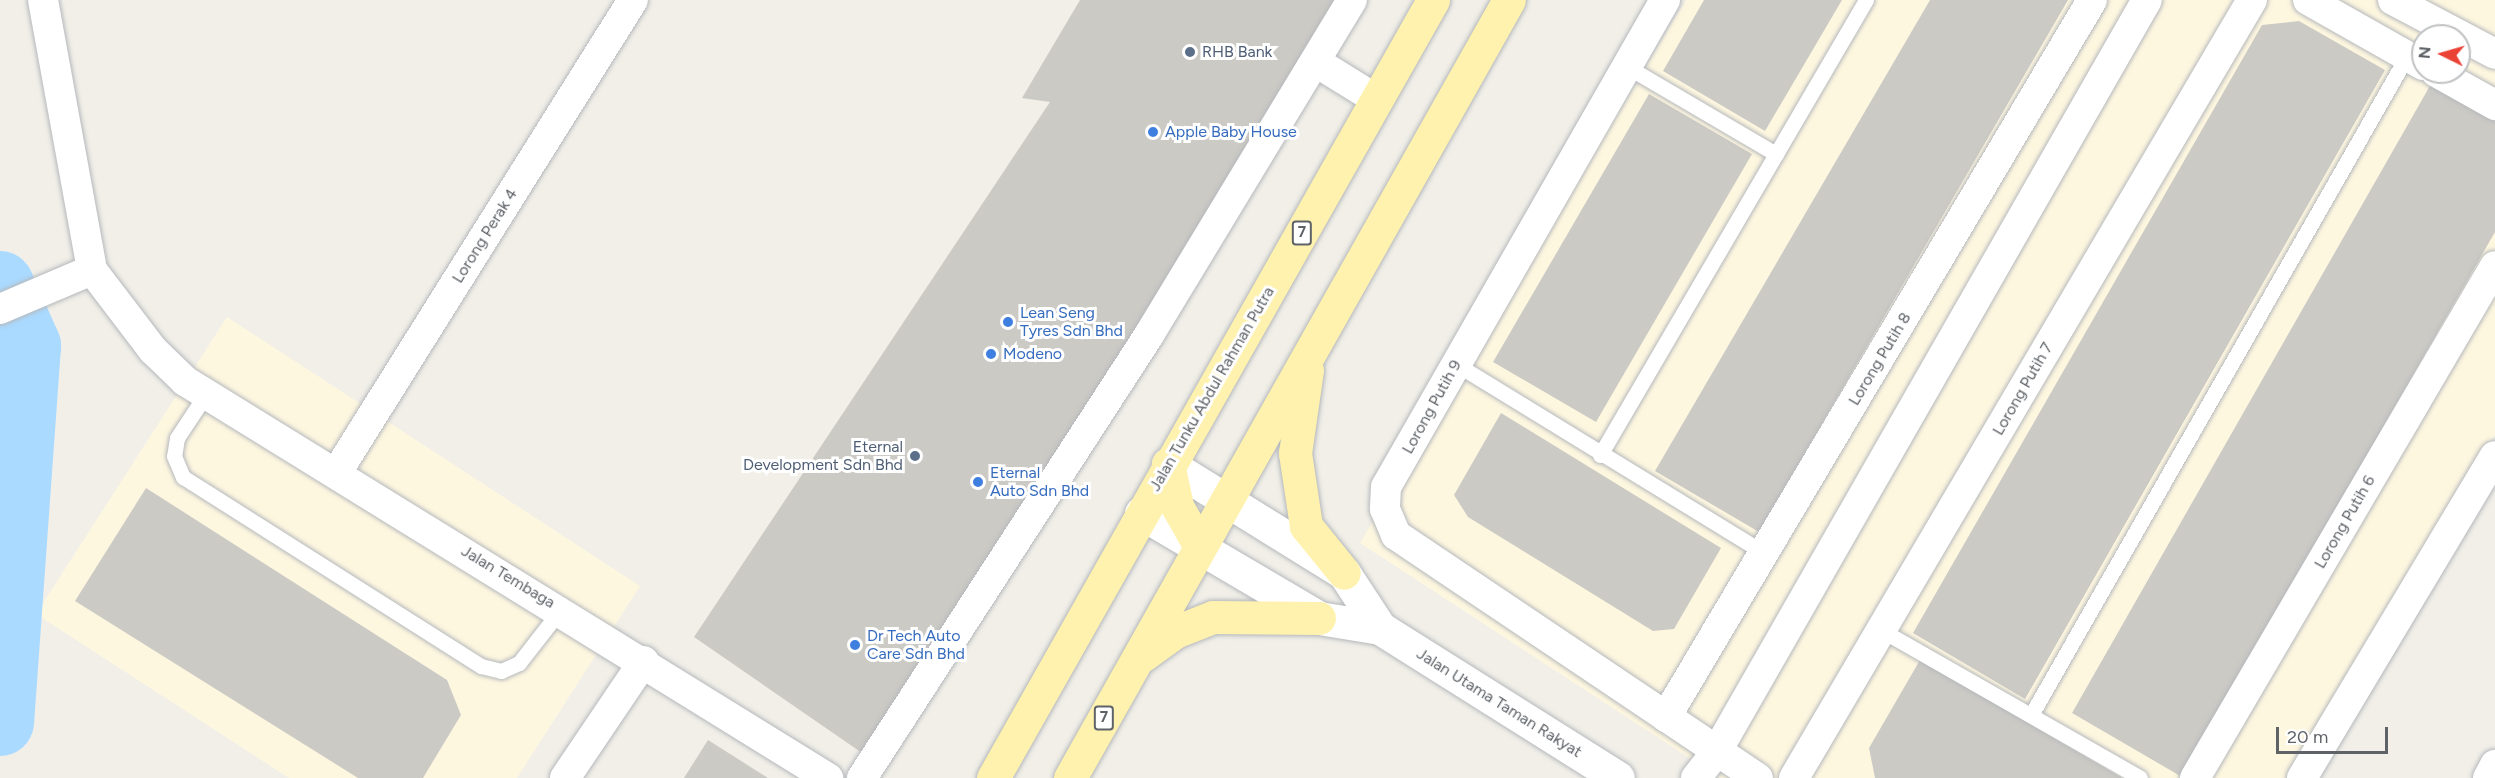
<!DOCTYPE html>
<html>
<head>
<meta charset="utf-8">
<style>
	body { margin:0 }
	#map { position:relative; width:2495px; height:778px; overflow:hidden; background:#f1efe8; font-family:Figtree,sans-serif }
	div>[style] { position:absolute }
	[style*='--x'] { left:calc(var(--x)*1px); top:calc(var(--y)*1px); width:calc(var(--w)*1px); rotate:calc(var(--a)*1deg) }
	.commercial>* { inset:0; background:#fef7e0 }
	.river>* { height:68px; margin:-34px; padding:0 34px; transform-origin:34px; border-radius:34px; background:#aadaff }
	.building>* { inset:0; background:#cccac5 }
	.roads { filter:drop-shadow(0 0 2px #b5b8bc) drop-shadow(0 0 2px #b5b8bc) }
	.lane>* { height:15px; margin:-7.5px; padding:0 7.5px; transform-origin:7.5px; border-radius:7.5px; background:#fff }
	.street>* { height:30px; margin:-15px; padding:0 15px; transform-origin:15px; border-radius:15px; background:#fff }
	.secondary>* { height:33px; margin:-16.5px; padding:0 16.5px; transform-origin:16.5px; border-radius:16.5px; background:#fff }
	.primary>* { height:33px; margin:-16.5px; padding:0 16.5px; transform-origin:16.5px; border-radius:16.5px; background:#fff2af }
	.dots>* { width:16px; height:16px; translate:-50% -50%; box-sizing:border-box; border:3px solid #fff; border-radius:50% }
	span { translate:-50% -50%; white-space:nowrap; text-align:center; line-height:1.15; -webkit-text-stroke:6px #fff; paint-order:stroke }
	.shield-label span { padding:2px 4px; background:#fff; border:2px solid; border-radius:4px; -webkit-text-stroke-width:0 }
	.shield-label { font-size:15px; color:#5f6368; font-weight:700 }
	.service-label { font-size:16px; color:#4e5e75 }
	.left { translate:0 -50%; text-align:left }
	.right { translate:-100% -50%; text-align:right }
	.shop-label { font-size:16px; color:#366cbe }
	.street-label { font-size:16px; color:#5f6368 }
	.north { position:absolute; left:2411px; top:24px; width:60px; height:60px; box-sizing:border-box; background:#fff; border:2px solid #bfc1c3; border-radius:50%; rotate:275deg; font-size:16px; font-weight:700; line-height:24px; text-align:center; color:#5f6368 }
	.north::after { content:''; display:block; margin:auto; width:21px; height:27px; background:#ea4335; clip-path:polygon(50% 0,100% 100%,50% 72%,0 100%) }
	.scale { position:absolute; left:2276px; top:727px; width:112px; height:27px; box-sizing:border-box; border:3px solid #5f6368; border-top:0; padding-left:8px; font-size:18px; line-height:21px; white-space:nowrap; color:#5f6368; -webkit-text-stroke:4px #fff; paint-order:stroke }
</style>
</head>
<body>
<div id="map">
	<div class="commercial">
		<i style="clip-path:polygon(evenodd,1686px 0,2495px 0,2495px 435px,2289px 778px,1720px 778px,1360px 543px,1686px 0,2423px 36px,2459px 36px,2459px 72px,2423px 72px,2423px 36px)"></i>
		<i style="clip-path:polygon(227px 317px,640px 586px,517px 778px,289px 778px,36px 614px)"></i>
	</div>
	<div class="river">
		<i style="--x:0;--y:285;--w:67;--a:66.1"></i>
		<i style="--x:27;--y:346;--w:377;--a:94.1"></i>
	</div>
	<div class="building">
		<i style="clip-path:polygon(1080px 0,1347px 0,865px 755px,694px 637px,1050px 102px,1022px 98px)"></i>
		<i style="clip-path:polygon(1704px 0,1842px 0,1765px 131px,1663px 71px)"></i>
		<i style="clip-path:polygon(1930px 0,2068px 0,1759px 532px,1655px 471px)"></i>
		<i style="clip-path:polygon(2299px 21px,2385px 70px,2025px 699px,1913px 633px,2262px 25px)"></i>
		<i style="clip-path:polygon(2435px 77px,2495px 112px,2495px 232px,2182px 777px,2072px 713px)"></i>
		<i style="clip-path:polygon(1649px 94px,1752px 154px,1596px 422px,1493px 362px)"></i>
		<i style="clip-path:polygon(1501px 413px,1721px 548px,1674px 629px,1653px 631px,1468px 517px,1454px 495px)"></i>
		<i style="clip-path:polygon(146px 488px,447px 680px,461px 715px,423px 778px,358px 778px,75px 601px)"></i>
		<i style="clip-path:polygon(1920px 660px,2122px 778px,1875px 778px,1869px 748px)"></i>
		<i style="clip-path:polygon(708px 740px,768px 778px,684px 778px)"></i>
	</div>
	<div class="roads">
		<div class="lane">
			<i style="--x:1626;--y:66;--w:174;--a:30.4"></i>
			<i style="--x:1456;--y:364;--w:362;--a:31.5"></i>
			<i style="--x:206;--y:394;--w:53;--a:123.4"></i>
			<i style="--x:177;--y:438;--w:18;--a:99"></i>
			<i style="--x:174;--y:456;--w:23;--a:67"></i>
			<i style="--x:183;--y:477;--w:353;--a:32.4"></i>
			<i style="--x:481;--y:666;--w:21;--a:14"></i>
			<i style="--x:501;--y:671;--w:20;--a:-24"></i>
			<i style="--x:519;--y:663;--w:68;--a:-52.1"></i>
			<i style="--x:1600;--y:455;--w:527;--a:-59.69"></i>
			<i style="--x:1881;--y:630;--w:298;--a:29.7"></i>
			<i style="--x:2031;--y:715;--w:759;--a:-60.29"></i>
		</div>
		<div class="street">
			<i style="--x:43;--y:0;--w:274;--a:79.7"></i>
			<i style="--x:92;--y:270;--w:101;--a:52.7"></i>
			<i style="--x:153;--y:350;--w:45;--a:44.1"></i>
			<i style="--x:185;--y:381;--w:756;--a:31.69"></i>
			<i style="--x:1665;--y:0;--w:561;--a:119.81"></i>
			<i style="--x:1386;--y:487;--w:22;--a:93"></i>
			<i style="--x:1385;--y:509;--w:28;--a:67"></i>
			<i style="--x:1396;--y:535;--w:436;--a:33.9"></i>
			<i style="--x:2308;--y:0;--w:132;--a:29.5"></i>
			<i style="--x:2393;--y:0;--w:115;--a:27.9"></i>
			<i style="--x:1316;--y:62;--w:70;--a:31.7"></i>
			<i style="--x:2436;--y:72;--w:68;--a:29.2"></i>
			<i style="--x:0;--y:309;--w:100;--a:-23"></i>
			<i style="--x:337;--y:472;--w:557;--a:-57.91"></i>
			<i style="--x:1666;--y:717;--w:834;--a:-59.28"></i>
			<i style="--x:565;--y:778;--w:141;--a:-56"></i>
			<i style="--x:862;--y:778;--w:528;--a:-57.06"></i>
			<i style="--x:1149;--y:335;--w:392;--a:-58.8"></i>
			<i style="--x:1696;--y:778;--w:34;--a:-52"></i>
			<i style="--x:1717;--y:751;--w:865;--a:-60.21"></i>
			<i style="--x:1794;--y:778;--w:903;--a:-59.52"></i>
			<i style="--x:2195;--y:778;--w:593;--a:-59.63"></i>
			<i style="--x:2302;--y:778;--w:375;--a:-59.1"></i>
			<i style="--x:2488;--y:778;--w:15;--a:-62"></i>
		</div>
		<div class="secondary">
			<i style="--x:1168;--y:464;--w:207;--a:31.8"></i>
			<i style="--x:1344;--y:573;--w:66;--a:56.8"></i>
			<i style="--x:1141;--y:513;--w:207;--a:30.5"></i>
			<i style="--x:1319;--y:618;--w:62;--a:9.3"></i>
			<i style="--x:1380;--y:628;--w:281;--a:32.2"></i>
		</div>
		<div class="primary">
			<i style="--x:1307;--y:370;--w:84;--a:98.2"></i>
			<i style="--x:1295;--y:453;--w:74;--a:81.4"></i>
			<i style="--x:1306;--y:526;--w:60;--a:51"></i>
			<i style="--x:1168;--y:464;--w:43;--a:77.9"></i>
			<i style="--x:1177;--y:506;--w:45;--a:60.6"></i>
			<i style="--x:1142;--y:656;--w:41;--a:-36"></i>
			<i style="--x:1175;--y:632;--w:41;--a:-21.5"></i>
			<i style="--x:1213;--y:617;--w:106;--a:0.5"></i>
			<i style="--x:993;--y:778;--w:894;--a:-60.51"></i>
			<i style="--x:1070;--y:778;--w:893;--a:-60.57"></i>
		</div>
	</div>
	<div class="dots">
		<i style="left:1190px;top:52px;background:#5c6f8a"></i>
		<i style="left:1153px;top:132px;background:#3f7fe0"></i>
		<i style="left:1008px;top:322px;background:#3f7fe0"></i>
		<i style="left:991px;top:354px;background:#3f7fe0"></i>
		<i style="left:915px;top:456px;background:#5c6f8a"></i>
		<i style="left:978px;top:482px;background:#3f7fe0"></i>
		<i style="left:855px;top:645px;background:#3f7fe0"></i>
	</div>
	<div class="shield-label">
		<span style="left:1302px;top:233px">7</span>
		<span style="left:1104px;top:718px">7</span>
	</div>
	<div class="service-label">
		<span class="left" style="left:1202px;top:52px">RHB Bank</span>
		<span class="right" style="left:903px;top:456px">Eternal<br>Development Sdn Bhd</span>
	</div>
	<div class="shop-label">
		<span class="left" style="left:1165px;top:132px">Apple Baby House</span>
		<span class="left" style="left:1020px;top:322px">Lean Seng<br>Tyres Sdn Bhd</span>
		<span class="left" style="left:1003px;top:354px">Modeno</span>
		<span class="left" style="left:990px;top:482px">Eternal<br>Auto Sdn Bhd</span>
		<span class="left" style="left:867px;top:645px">Dr Tech Auto<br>Care Sdn Bhd</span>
	</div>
	<div class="street-label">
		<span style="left:485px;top:236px;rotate:-58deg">Lorong Perak 4</span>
		<span style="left:1880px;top:359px;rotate:-59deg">Lorong Putih 8</span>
		<span style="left:1212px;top:389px;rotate:-60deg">Jalan Tunku Abdul Rahman Putra</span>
		<span style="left:2023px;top:389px;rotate:-60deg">Lorong Putih 7</span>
		<span style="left:1432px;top:407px;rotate:-61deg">Lorong Putih 9</span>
		<span style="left:2345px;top:522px;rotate:-60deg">Lorong Putih 6</span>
		<span style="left:508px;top:577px;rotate:31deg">Jalan Tembaga</span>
		<span style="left:1499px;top:703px;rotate:32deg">Jalan Utama Taman Rakyat</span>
	</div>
	<div class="north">N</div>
	<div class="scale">20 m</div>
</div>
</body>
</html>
